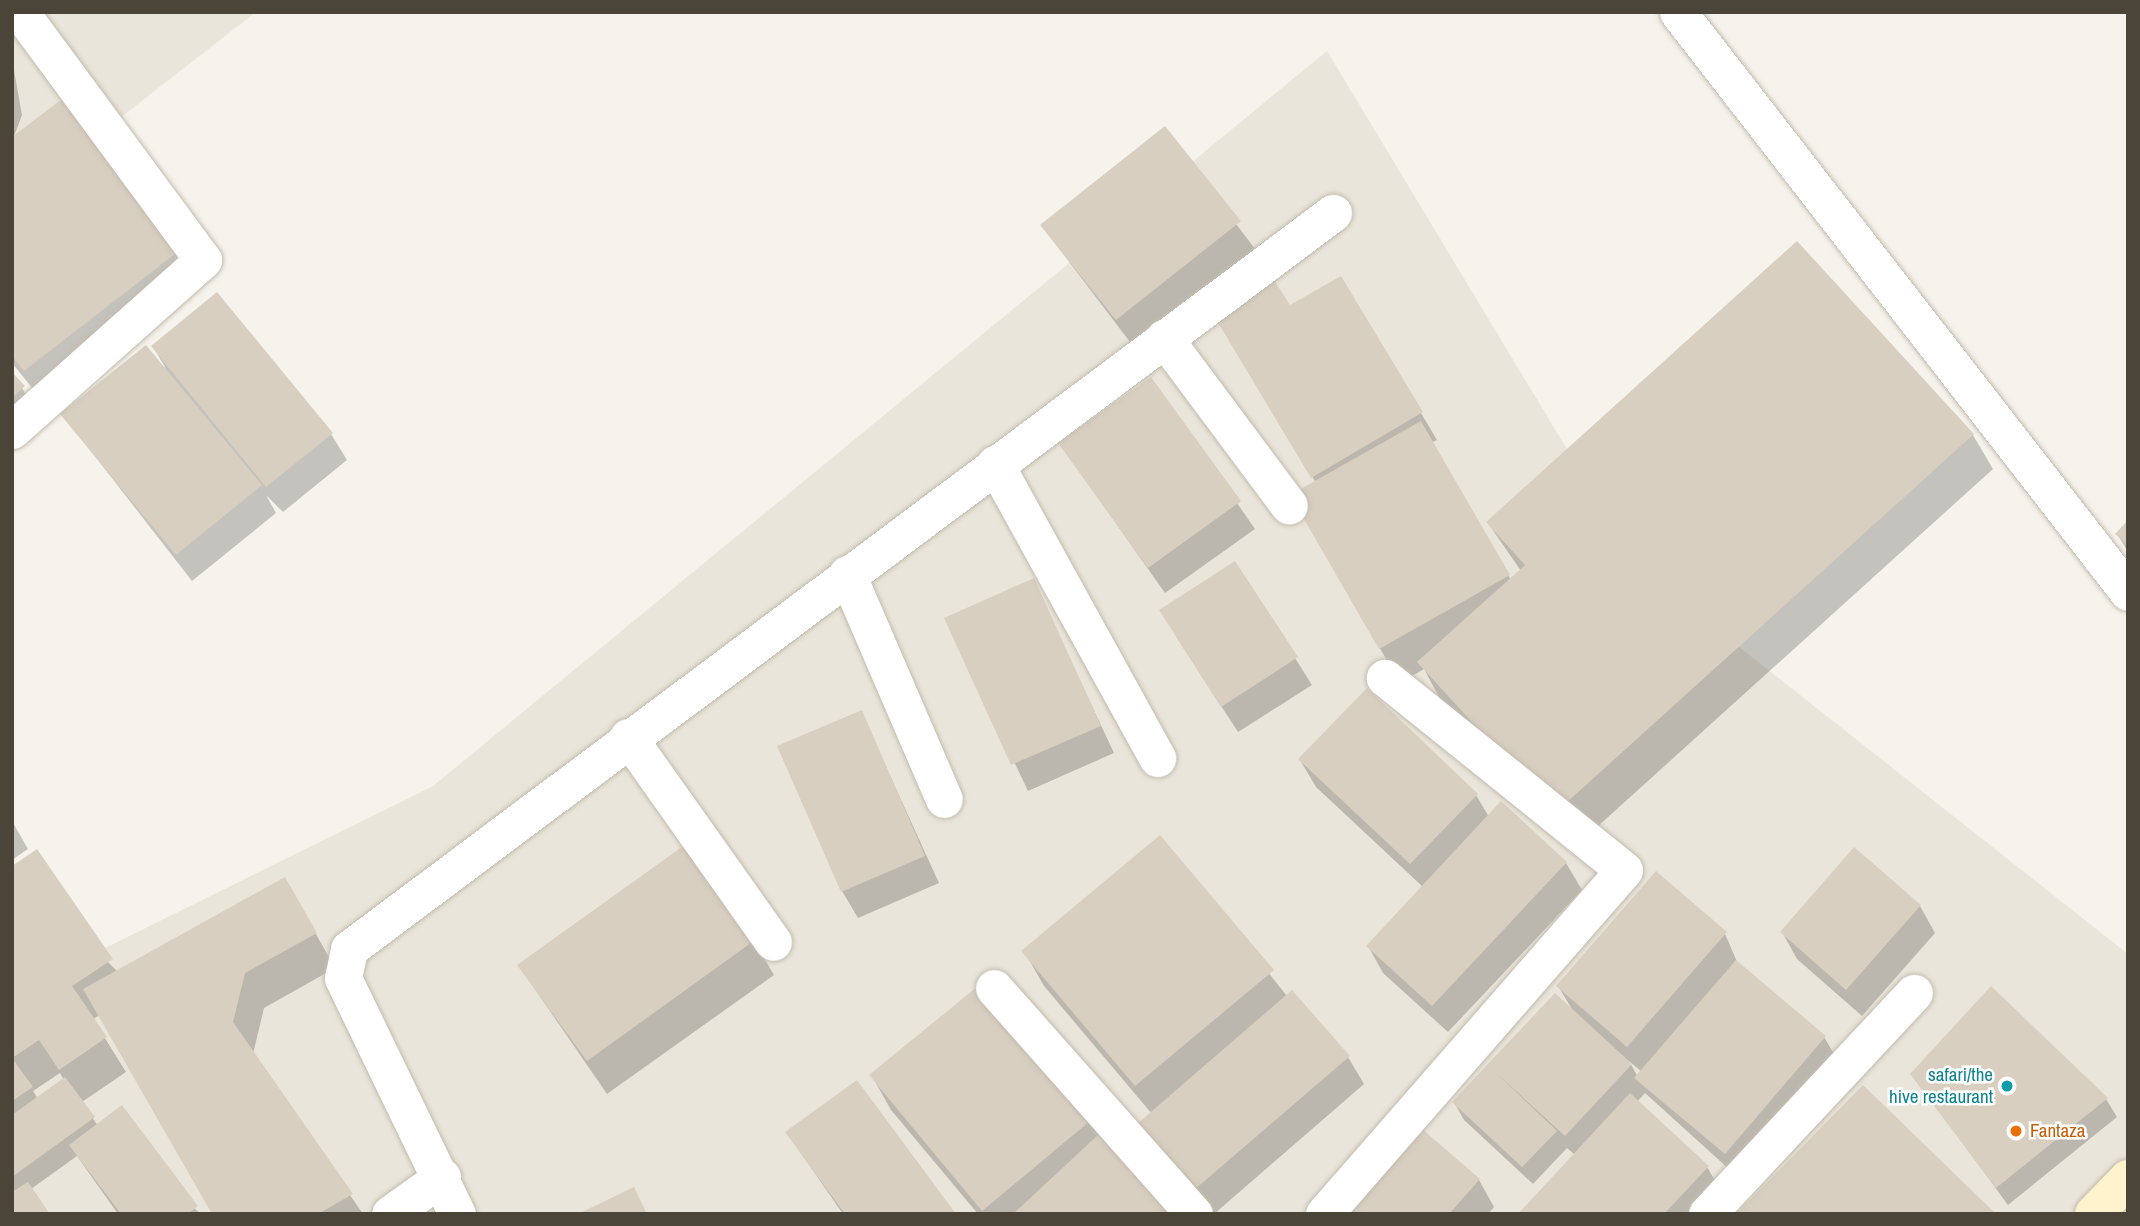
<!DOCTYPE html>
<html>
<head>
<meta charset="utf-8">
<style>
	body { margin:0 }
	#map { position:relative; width:2140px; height:1226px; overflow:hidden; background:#f6f3ec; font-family:"Archivo Narrow",sans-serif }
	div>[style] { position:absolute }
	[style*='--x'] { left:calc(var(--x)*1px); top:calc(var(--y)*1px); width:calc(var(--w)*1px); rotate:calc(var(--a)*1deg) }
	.residential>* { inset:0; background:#eae5da }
	.shadow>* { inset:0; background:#0003 }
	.building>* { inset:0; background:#d8cfc1 }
	.roads { filter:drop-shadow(0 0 2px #c2bbae) drop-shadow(0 0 2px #c2bbae) }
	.minor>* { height:37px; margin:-18.5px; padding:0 18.5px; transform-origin:18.5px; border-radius:18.5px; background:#fff }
	.secondary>* { height:38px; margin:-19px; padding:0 19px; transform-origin:19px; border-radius:19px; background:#fff3cd }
	.dots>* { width:19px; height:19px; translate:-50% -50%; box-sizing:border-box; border:4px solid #fff; border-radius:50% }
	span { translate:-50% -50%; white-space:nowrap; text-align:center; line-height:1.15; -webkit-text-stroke:5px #fff; paint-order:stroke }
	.culture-label { font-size:19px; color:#0d838f }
	.right { translate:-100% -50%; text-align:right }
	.food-label { font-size:19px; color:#c56008 }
	.left { translate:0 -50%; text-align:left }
	.frame { position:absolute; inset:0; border:14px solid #4b4439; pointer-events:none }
</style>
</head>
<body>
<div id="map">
	<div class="residential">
		<i style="clip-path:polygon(12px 12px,256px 12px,12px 202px)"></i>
		<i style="clip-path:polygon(1327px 51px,1638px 567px,2128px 954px,2128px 1214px,12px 1214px,12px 994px,433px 786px)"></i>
	</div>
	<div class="shadow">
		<i style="clip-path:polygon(12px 59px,22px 115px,13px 139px,179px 251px,199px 285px,45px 404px,12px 363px)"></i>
		<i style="clip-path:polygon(1164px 128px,1255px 249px,1133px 346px,1042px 226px)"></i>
		<i style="clip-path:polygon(1289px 308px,1421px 413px,1437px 440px,1431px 443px,1511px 580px,1521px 571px,1488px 523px,1973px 435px,1993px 469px,1576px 846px,1439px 697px,1424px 669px,1400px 683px,1292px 496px,1316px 483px,1232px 343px)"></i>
		<i style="clip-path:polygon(153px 347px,331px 434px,347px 460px,283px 512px,266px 495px,276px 513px,192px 581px,62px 414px,165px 367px)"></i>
		<i style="clip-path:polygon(12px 374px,40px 414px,12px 439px)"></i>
		<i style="clip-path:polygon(1151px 379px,1255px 529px,1165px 593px,1060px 444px)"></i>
		<i style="clip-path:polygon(2128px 523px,2128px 552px,2117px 534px)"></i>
		<i style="clip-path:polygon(1235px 563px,1312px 685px,1238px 732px,1177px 638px)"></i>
		<i style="clip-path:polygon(1033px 580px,1114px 753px,1028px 791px,946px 618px)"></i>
		<i style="clip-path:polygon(861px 712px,939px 883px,858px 918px,842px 891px)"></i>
		<i style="clip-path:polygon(1300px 760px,1476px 795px,1489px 817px,1501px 804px,1566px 863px,1582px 890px,1448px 1032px,1383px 973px,1368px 946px,1423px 887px,1316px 787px)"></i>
		<i style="clip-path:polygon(12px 821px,28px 849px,12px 860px)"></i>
		<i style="clip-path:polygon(1160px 837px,1287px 996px,1291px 992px,1348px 1057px,1364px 1084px,1214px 1214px,1197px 1214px,1152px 1114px,1044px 986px,1024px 951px)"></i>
		<i style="clip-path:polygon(evenodd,12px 868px,118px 972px,285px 879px,335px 968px,264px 1008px,253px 1054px,363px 1214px,214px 1214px,100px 1015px,93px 1019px,126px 1072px,82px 1102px,98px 1126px,201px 1214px,118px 1214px,77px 1156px,31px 1189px,12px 1214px,12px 868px,60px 1073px,64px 1080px,38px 1099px,33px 1091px,60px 1073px)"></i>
		<i style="clip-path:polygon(1920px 906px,1935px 933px,1862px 1016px,1797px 959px,1782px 932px)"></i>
		<i style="clip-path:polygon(evenodd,1725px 934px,1738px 964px,1824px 1037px,1840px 1064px,1741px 1180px,1645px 1093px,1637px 1102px,1707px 1167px,1727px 1201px,1716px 1214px,1520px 1214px,1575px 1155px,1567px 1148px,1533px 1184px,1464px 1120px,1454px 1102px,1496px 1075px,1491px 1066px,1572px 1009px,1558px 986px,1725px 934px,1629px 1061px,1642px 1072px,1638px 1077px,1629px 1061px)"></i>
		<i style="clip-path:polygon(754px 941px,774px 975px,607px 1094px,519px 966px)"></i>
		<i style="clip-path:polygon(1912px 1074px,2106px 1099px,2117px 1117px,2008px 1205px)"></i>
		<i style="clip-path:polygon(872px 1076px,1089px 1122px,1171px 1214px,978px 1214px,891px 1110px)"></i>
		<i style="clip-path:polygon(787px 1133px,954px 1214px,843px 1214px)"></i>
		<i style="clip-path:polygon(1479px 1180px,1494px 1207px,1488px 1214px,1349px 1214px)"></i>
	</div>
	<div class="building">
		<i style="clip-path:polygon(62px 99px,180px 250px,24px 371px,12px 356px,12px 137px)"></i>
		<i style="clip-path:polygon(1165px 126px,1241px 221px,1116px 320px,1040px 225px)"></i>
		<i style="clip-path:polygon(1797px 241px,1974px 434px,1555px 813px,1417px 662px,1525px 565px,1486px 522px)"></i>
		<i style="clip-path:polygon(1341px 276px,1423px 412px,1311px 478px,1214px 316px,1274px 280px,1290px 305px)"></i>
		<i style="clip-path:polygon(217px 292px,333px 433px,266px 487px,151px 346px)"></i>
		<i style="clip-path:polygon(146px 345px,262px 485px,176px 555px,60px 414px)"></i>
		<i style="clip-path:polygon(12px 372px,25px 386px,12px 398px)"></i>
		<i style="clip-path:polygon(1151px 377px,1241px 501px,1148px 568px,1058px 443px)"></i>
		<i style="clip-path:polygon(1421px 421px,1510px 575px,1379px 649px,1290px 495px)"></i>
		<i style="clip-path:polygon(2128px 520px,2128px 545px,2115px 534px)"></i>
		<i style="clip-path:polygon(1235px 561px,1298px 657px,1221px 707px,1159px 610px)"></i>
		<i style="clip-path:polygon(1034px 578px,1101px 726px,1011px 765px,944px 618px)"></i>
		<i style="clip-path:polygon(1367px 688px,1478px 794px,1410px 864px,1298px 759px)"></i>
		<i style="clip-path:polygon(862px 710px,925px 856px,841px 892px,777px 746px)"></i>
		<i style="clip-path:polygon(1501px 801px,1567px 862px,1432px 1006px,1366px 946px)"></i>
		<i style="clip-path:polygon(1160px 835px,1274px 970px,1135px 1086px,1021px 951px)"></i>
		<i style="clip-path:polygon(686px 844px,755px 940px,587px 1061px,517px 965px)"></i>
		<i style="clip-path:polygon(1854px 847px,1921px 905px,1846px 990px,1780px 932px)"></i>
		<i style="clip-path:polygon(37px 849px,113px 959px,72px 986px,107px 1037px,59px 1070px,39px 1040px,12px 1058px,33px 1087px,12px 1101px,12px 866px)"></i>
		<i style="clip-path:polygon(1656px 871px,1727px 932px,1627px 1047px,1556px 986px)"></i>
		<i style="clip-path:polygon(285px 877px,317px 933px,245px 973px,233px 1022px,353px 1194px,318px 1214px,212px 1214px,83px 989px)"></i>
		<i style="clip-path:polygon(1736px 960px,1826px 1036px,1725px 1154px,1634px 1078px)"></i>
		<i style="clip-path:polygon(978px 986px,1090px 1121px,982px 1211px,869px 1075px)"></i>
		<i style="clip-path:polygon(1991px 986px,2108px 1098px,1996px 1188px,1910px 1074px)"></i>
		<i style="clip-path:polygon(1292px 990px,1350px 1056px,1187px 1196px,1130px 1130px)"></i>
		<i style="clip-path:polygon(1555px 993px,1632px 1064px,1565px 1136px,1493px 1070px,1557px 1131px,1522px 1167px,1452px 1102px)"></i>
		<i style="clip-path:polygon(65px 1077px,95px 1117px,12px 1177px,12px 1115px)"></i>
		<i style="clip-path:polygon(857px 1080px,956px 1214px,845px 1214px,785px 1132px)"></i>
		<i style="clip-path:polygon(1863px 1085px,1996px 1214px,1736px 1214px)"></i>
		<i style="clip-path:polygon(1630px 1093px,1709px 1166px,1664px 1214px,1518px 1214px)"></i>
		<i style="clip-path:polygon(122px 1105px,198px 1206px,188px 1214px,121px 1214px,69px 1145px)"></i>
		<i style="clip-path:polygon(1421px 1128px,1480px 1179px,1449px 1214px,1346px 1214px)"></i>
		<i style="clip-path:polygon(1099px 1134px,1174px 1214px,1013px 1214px)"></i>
		<i style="clip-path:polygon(28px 1182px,50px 1214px,12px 1214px,12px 1192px)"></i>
		<i style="clip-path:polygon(634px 1187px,647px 1214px,578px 1214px)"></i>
	</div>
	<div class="roads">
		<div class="minor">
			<i style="--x:1678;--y:12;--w:734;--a:52.19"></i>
			<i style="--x:1164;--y:338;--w:209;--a:53.3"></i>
			<i style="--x:12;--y:430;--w:256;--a:-41.7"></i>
			<i style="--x:203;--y:260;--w:308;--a:-126.4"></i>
			<i style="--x:995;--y:464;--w:336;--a:61.1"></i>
			<i style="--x:847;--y:574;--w:245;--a:66.7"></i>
			<i style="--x:628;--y:737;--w:251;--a:54.7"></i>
			<i style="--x:994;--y:988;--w:302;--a:48.5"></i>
			<i style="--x:390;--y:1214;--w:64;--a:-35.4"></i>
			<i style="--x:457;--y:1214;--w:262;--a:-115.8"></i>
			<i style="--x:343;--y:978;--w:30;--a:-78"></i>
			<i style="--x:349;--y:949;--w:1229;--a:-36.8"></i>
			<i style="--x:1324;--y:1214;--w:456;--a:-48.9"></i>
			<i style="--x:1624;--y:870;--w:307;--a:-141.2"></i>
			<i style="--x:1707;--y:1214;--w:303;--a:-46.9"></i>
		</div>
		<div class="secondary">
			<i style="--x:2094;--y:1214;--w:49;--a:-45.8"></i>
		</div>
	</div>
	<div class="dots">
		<i style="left:2007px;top:1086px;background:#0f9aa8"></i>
		<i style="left:2016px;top:1131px;background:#e8710a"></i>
	</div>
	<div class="culture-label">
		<span class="right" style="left:1993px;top:1086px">safari/the<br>hive restaurant</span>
	</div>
	<div class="food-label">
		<span class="left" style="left:2030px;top:1131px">Fantaza</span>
	</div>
	<div class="frame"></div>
</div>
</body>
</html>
